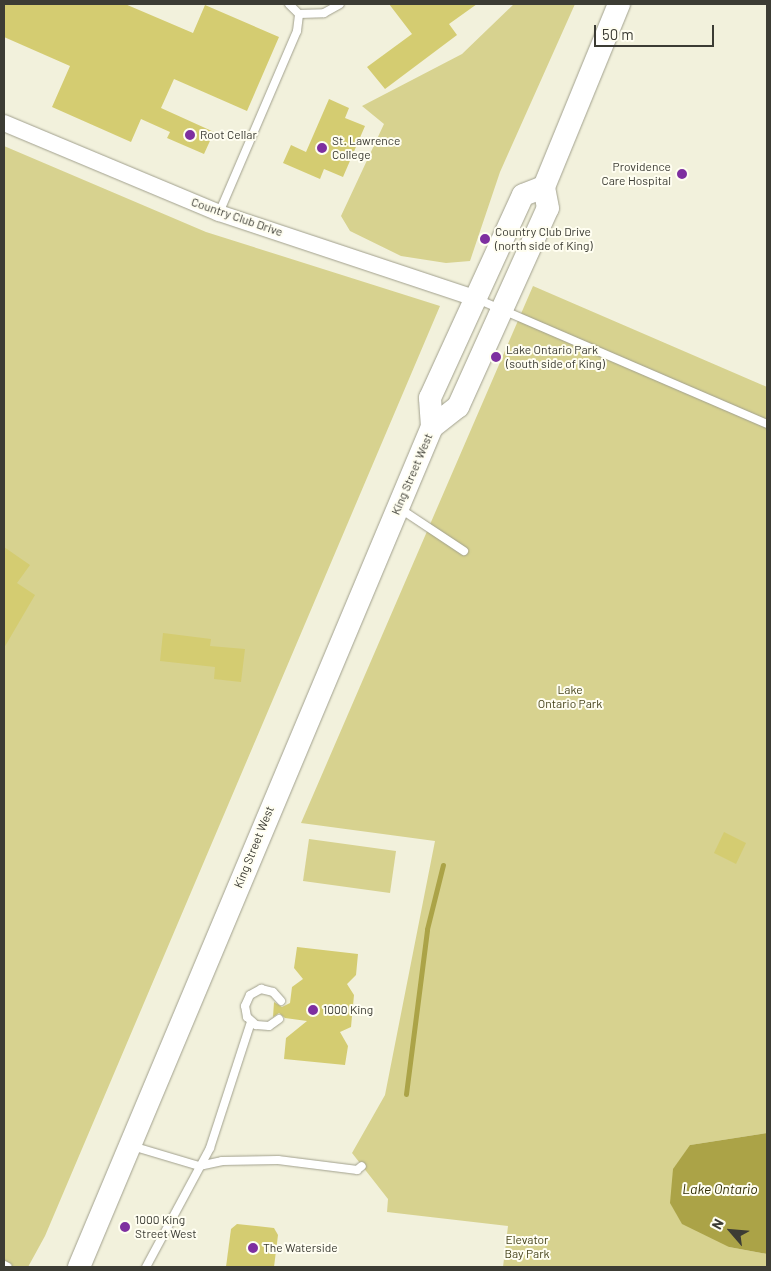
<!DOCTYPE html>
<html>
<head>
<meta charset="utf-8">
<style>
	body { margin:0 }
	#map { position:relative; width:771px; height:1271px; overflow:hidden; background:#f2f1dc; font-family:Barlow,sans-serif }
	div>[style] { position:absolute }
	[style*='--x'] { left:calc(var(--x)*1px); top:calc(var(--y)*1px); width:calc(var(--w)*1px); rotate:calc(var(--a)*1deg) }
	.green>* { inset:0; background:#d7d28f }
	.water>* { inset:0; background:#aba347 }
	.stream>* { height:5px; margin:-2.5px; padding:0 2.5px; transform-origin:2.5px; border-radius:2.5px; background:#aba347 }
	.building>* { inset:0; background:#d4cc71 }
	.roads { filter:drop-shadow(0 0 1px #a1a08d) drop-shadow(0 0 1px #a1a08d) }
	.service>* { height:8px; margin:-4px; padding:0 4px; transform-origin:4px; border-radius:4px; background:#fff }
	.minor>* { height:16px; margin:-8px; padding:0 8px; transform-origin:8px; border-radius:8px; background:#fff }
	.secondary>* { height:22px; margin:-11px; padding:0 11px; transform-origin:11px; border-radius:11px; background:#fff }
	.dots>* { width:14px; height:14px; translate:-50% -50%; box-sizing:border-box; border:2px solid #fffef1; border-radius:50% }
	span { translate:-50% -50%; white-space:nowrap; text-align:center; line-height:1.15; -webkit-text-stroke:4px #fffef1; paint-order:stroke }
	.poi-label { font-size:12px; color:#3c3c34 }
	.left { translate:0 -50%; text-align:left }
	.right { translate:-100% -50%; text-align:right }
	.street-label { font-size:12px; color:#3c3c34 }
	.park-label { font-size:12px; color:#47441d }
	.water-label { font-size:14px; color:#353109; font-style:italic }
	.frame { position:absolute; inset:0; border:5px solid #3c3c34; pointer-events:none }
	.north { position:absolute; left:706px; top:1206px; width:50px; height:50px; -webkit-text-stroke:4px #fffef1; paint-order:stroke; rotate:297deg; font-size:14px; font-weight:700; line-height:20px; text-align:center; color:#3c3c34 }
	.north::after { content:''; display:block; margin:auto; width:18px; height:22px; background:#3c3c34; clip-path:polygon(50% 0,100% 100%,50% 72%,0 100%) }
	.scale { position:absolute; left:594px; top:25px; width:120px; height:22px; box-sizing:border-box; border:2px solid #3c3c34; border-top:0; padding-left:6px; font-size:15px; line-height:18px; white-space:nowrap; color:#3c3c34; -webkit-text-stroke:4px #fffef1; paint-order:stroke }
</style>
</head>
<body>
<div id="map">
	<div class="green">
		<i style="clip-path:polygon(514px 4px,575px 4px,500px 172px,470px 261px,446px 263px,401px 256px,350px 231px,341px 216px,384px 124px,362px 106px,462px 54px)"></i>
		<i style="clip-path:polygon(4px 146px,206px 232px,440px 306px,45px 1236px,28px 1267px,4px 1267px)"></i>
		<i style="clip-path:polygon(533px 286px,767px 387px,767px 1133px,690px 1145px,729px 1247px,767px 1254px,767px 1267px,503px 1267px,508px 1226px,387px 1212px,388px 1199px,352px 1153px,385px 1095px,435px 841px,301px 823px)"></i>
		<i style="clip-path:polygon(309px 839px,396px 851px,390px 893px,303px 881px)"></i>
	</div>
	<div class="water">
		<i style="clip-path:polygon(767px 1133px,767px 1254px,729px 1247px,682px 1224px,670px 1203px,673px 1169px,690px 1145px)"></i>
	</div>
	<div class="stream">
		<i style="--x:406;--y:1094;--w:166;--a:-82.7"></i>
		<i style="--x:427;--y:929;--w:66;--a:-76"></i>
	</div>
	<div class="building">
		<i style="clip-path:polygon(4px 4px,125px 4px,193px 33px,205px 5px,279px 37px,247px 111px,174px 79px,161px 108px,214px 132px,204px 154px,167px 138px,170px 132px,141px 119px,131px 142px,52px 107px,70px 66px,4px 37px)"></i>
		<i style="clip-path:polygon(389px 4px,477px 4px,449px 24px,457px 35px,385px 89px,367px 67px,412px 34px)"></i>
		<i style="clip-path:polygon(329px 99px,349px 108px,345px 118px,365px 126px,343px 177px,324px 169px,320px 179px,283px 163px,291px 145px,306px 152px)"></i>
		<i style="clip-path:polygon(4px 547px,30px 565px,17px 583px,35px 595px,4px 648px)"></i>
		<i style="clip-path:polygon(163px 633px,211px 639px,210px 646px,245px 649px,241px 682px,214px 679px,215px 667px,160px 661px)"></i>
		<i style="clip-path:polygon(724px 832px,746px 843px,736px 864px,714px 853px)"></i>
		<i style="clip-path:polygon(297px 947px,358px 954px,356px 975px,347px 984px,354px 995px,351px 1027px,340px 1032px,348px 1046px,345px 1065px,284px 1059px,286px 1038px,307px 1021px,285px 1018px,279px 1013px,273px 1017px,274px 1002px,282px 1007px,290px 1003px,292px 987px,303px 979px,294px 968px)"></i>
		<i style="clip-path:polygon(237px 1224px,274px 1228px,278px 1235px,274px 1267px,226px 1267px,231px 1229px)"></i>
	</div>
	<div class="roads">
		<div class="service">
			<i style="--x:299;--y:14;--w:25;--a:-2"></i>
			<i style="--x:324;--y:13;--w:18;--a:-29"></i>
			<i style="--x:219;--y:213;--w:198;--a:-66.8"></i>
			<i style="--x:297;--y:31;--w:17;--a:-83"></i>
			<i style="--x:299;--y:14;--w:14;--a:-135"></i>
			<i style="--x:477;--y:299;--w:316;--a:23.3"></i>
			<i style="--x:399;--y:508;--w:78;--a:33.5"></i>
			<i style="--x:279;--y:1019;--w:12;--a:145"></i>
			<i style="--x:269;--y:1026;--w:13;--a:-176"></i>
			<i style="--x:256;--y:1025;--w:12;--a:-138"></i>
			<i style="--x:247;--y:1017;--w:11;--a:-100"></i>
			<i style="--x:245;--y:1006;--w:12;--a:-66"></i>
			<i style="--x:250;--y:995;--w:13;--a:-29"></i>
			<i style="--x:261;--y:989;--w:12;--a:14"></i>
			<i style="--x:273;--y:992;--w:12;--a:48"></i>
			<i style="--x:132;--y:1146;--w:70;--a:16.6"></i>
			<i style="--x:199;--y:1166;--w:24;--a:-12"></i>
			<i style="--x:222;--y:1161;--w:56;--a:-1"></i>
			<i style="--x:278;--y:1160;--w:80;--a:7.2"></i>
			<i style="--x:357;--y:1170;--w:6;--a:-39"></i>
			<i style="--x:4;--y:1265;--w:4;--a:27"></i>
			<i style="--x:146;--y:1267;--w:135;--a:-61.7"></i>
			<i style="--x:210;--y:1148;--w:133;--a:-72"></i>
		</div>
		<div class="minor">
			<i style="--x:4;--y:123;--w:233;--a:22.7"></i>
			<i style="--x:219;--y:213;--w:270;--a:18.4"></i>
		</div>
		<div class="secondary">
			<i style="--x:432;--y:427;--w:33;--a:-38"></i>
			<i style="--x:458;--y:407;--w:218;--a:-65.7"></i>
			<i style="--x:548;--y:208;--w:21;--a:-101"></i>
			<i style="--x:544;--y:187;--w:198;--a:-67.7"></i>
			<i style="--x:79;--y:1267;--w:911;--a:-67.21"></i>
			<i style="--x:432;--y:427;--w:29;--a:-94"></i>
			<i style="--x:430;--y:398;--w:223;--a:-65.4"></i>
			<i style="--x:523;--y:195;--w:22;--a:-21"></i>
		</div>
	</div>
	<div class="dots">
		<i style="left:190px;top:135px;background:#7e2fa0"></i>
		<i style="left:322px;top:148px;background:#7e2fa0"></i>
		<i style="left:682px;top:174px;background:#7e2fa0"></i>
		<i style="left:485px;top:239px;background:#7e2fa0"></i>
		<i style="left:496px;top:357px;background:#7e2fa0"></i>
		<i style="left:313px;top:1010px;background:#7e2fa0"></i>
		<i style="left:125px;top:1227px;background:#7e2fa0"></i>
		<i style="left:253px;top:1248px;background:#7e2fa0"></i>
	</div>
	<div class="poi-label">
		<span class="left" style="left:200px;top:135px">Root Cellar</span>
		<span class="left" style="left:332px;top:148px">St. Lawrence<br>College</span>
		<span class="right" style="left:671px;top:174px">Providence<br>Care Hospital</span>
		<span class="left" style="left:495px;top:239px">Country Club Drive<br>(north side of King)</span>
		<span class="left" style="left:506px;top:357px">Lake Ontario Park<br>(south side of King)</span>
		<span class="left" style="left:323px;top:1010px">1000 King</span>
		<span class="left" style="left:135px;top:1227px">1000 King<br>Street West</span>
		<span class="left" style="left:263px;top:1248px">The Waterside</span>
	</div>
	<div class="street-label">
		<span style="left:237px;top:217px;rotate:19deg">Country Club Drive</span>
		<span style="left:412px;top:474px;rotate:-67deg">King Street West</span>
		<span style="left:254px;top:847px;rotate:-68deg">King Street West</span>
	</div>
	<div class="park-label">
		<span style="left:570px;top:697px">Lake<br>Ontario Park</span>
		<span style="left:527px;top:1247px">Elevator<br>Bay Park</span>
	</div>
	<div class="water-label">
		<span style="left:720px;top:1189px">Lake Ontario</span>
	</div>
	<div class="frame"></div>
	<div class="north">N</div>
	<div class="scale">50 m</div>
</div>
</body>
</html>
